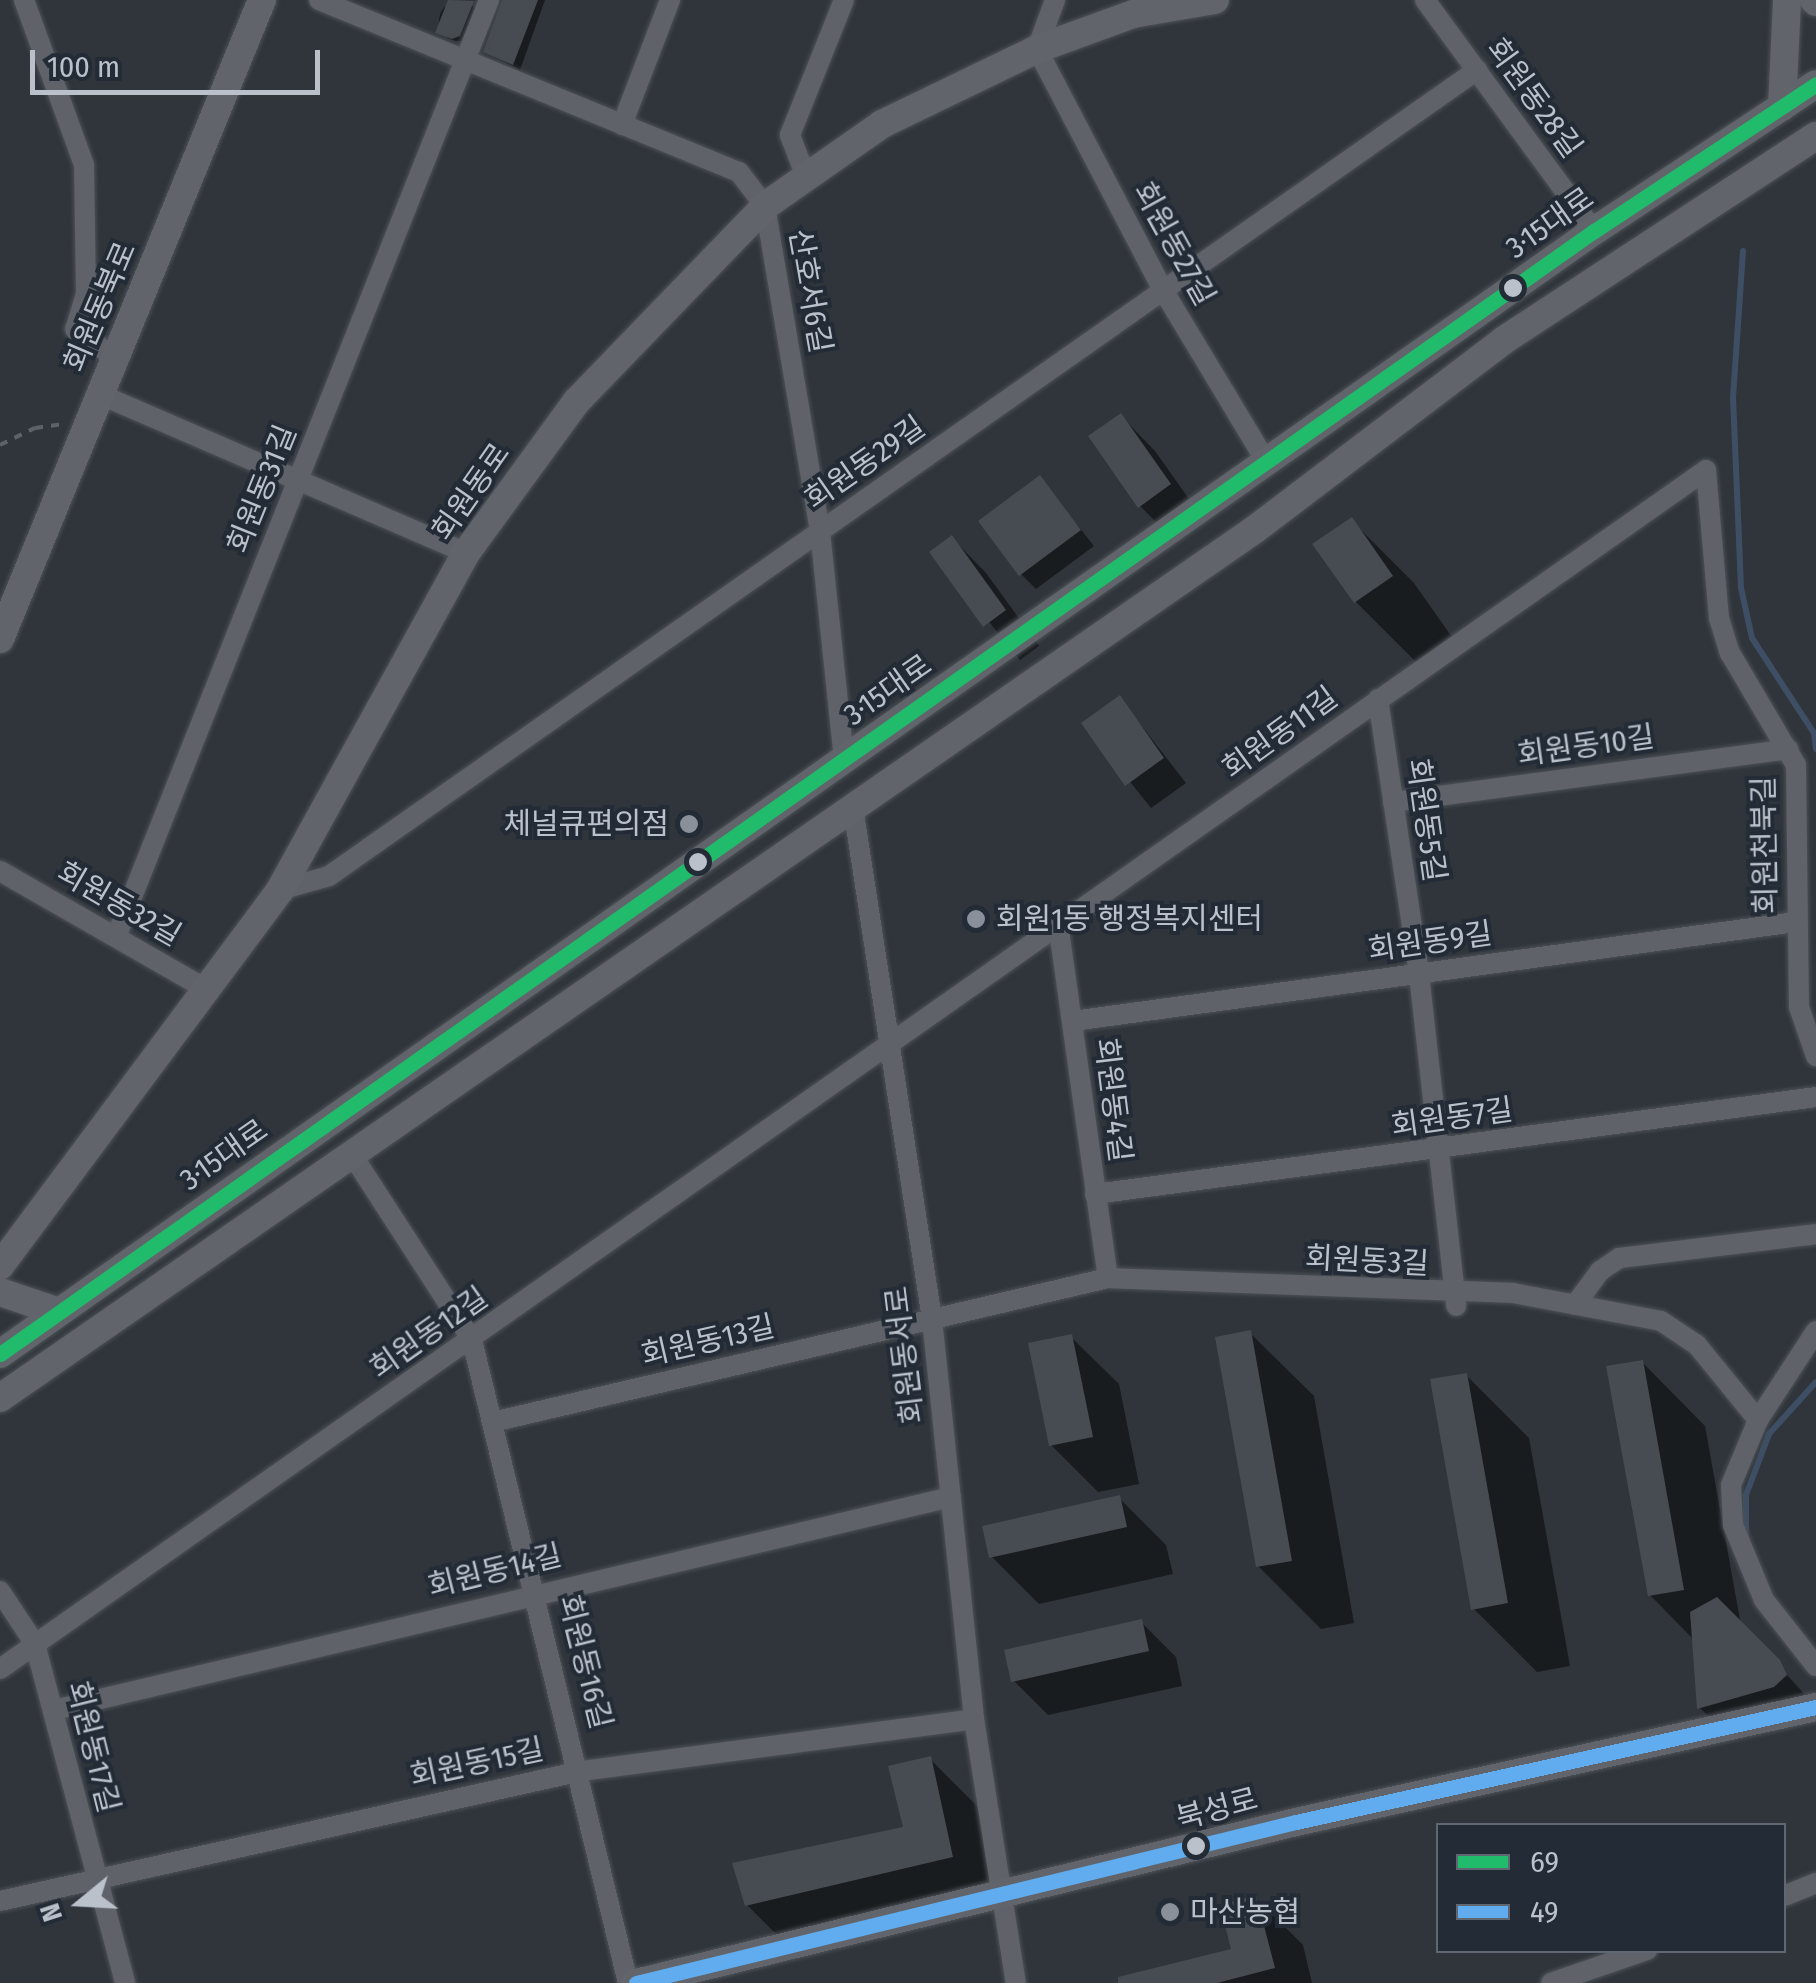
<!DOCTYPE html>
<html>
<head>
<meta charset="utf-8">
<style>
	body { margin:0 }
	#map { position:relative; width:1816px; height:1983px; overflow:hidden; background:#2f353b; font-family:"Fira Sans Condensed","Noto Sans KR",sans-serif }
	div>[style] { position:absolute }
	[style*='--x'] { left:calc(var(--x)*1px); top:calc(var(--y)*1px); width:calc(var(--w)*1px); rotate:calc(var(--a)*1deg) }
	.shadow>* { inset:0; background:#0007 }
	.round { border-radius:50% }
	.stream>* { height:6px; margin:-3px; padding:0 3px; transform-origin:3px; border-radius:3px; background:#3e4f65 }
	.building>* { inset:0; background:#474c52 }
	.path>* { height:4px; margin-top:-2px; transform-origin:0; background:repeating-linear-gradient(90deg,#5d6267 0 8px,transparent 0 16px) }
	.roads { filter:drop-shadow(0 0 2px #4c5156) drop-shadow(0 0 2px #4c5156) }
	.minor>* { height:20px; margin:-10px; padding:0 10px; transform-origin:10px; border-radius:10px; background:#5f6369 }
	.major>* { height:28px; margin:-14px; padding:0 14px; transform-origin:14px; border-radius:14px; background:#61656b }
	.bus-1>* { height:15px; margin:-7.5px; padding:0 7.5px; transform-origin:7.5px; border-radius:7.5px; background:#20bc6c }
	.bus-2>* { height:15px; margin:-7.5px; padding:0 7.5px; transform-origin:7.5px; border-radius:7.5px; background:#60acee }
	.dots>* { width:28px; height:28px; translate:-50% -50%; box-sizing:border-box; border:5px solid #222b36; border-radius:50% }
	span { translate:-50% -50%; white-space:nowrap; text-align:center; line-height:1.15; -webkit-text-stroke:8px #222b36; paint-order:stroke }
	.street-label { font-size:30px; color:#bac1cb }
	.poi-label { font-size:30px; color:#bac1cb }
	.right { translate:-100% -50%; text-align:right }
	.left { translate:0 -50%; text-align:left }
	.legend { position:absolute; left:1436px; top:1823px; width:350px; height:130px; box-sizing:border-box; background:#222b36; border:2px solid #5f6772; margin:0; padding:12px 18px; list-style:none; font-size:30px; color:#bac1cb }
	.legend li { display:flex; align-items:center; gap:20px; height:50px }
	.legend b { width:50px; border:2px solid #5f6772 }
	.north { position:absolute; left:30px; top:1853px; width:100px; height:100px; -webkit-text-stroke:8px #222b36; paint-order:stroke; rotate:252deg; font-size:28px; font-weight:700; line-height:40px; text-align:center; color:#bac1cb }
	.north::after { content:''; display:block; margin:auto; width:35px; height:45px; background:#bac1cb; clip-path:polygon(50% 0,100% 100%,50% 72%,0 100%) }
	.scale { position:absolute; left:30px; top:50px; width:290px; height:45px; box-sizing:border-box; border:5px solid #bac1cb; border-top:0; padding-left:12px; font-size:30px; line-height:35px; white-space:nowrap; color:#bac1cb; -webkit-text-stroke:8px #222b36; paint-order:stroke }
</style>
</head>
<body>
<div id="map">
	<div class="shadow">
		<i style="clip-path:polygon(504px 0,545px 0,520px 70px,486px 52px)"></i>
		<i class="round" style="left:439px;top:1px;width:40px;height:40px"></i>
		<i style="clip-path:polygon(1121px 416px,1155px 451px,1204px 520px,1175px 541px,1140px 506px)"></i>
		<i style="clip-path:polygon(1040px 478px,1094px 546px,1036px 589px,1021px 574px)"></i>
		<i style="clip-path:polygon(1351px 520px,1414px 583px,1454px 640px,1419px 665px,1356px 602px)"></i>
		<i style="clip-path:polygon(952px 538px,986px 573px,1039px 646px,1020px 660px,932px 552px)"></i>
		<i style="clip-path:polygon(1120px 698px,1186px 783px,1151px 808px,1084px 724px)"></i>
		<i style="clip-path:polygon(1250px 1333px,1314px 1396px,1354px 1623px,1321px 1629px,1258px 1566px)"></i>
		<i style="clip-path:polygon(1071px 1337px,1119px 1384px,1139px 1484px,1098px 1492px,1051px 1445px)"></i>
		<i style="clip-path:polygon(1642px 1362px,1705px 1426px,1741px 1625px,1809px 1699px,1723px 1731px,1700px 1708px,1696px 1642px,1650px 1595px)"></i>
		<i style="clip-path:polygon(1466px 1375px,1529px 1438px,1570px 1666px,1537px 1672px,1474px 1609px)"></i>
		<i style="clip-path:polygon(1119px 1498px,1166px 1545px,1173px 1574px,1039px 1604px,991px 1556px)"></i>
		<i style="clip-path:polygon(1141px 1622px,1176px 1657px,1182px 1686px,1048px 1715px,1014px 1681px)"></i>
		<i style="clip-path:polygon(930px 1759px,977px 1806px,999px 1904px,794px 1952px,747px 1905px,906px 1829px)"></i>
		<i style="clip-path:polygon(1256px 1898px,1303px 1945px,1312px 1983px,1117px 1983px,1234px 1951px)"></i>
	</div>
	<div class="stream">
		<i style="--x:1743;--y:251;--w:146;--a:93.9"></i>
		<i style="--x:1733;--y:397;--w:191;--a:87.6"></i>
		<i style="--x:1741;--y:588;--w:51;--a:77.6"></i>
		<i style="--x:1752;--y:638;--w:113;--a:56.9"></i>
		<i style="--x:1814;--y:733;--w:16;--a:83"></i>
		<i style="--x:1746;--y:1535;--w:40;--a:-90"></i>
		<i style="--x:1746;--y:1495;--w:65;--a:-69.3"></i>
		<i style="--x:1769;--y:1434;--w:70;--a:-47.9"></i>
	</div>
	<div class="building">
		<i style="clip-path:polygon(448px 0,474px 1px,460px 36px,452px 39px,435px 33px)"></i>
		<i style="clip-path:polygon(502px 0,538px 0,513px 65px,483px 52px)"></i>
		<i style="clip-path:polygon(1121px 413px,1171px 484px,1138px 508px,1088px 436px)"></i>
		<i style="clip-path:polygon(1040px 475px,1081px 530px,1019px 576px,978px 521px)"></i>
		<i style="clip-path:polygon(1352px 517px,1393px 576px,1354px 603px,1312px 544px)"></i>
		<i style="clip-path:polygon(952px 535px,1006px 610px,983px 627px,929px 552px)"></i>
		<i style="clip-path:polygon(1120px 695px,1164px 758px,1125px 786px,1081px 723px)"></i>
		<i style="clip-path:polygon(1251px 1330px,1292px 1561px,1256px 1567px,1215px 1337px)"></i>
		<i style="clip-path:polygon(1072px 1334px,1093px 1437px,1049px 1446px,1028px 1343px)"></i>
		<i style="clip-path:polygon(1643px 1360px,1684px 1590px,1648px 1596px,1606px 1366px)"></i>
		<i style="clip-path:polygon(1467px 1373px,1508px 1603px,1471px 1610px,1430px 1379px)"></i>
		<i style="clip-path:polygon(1120px 1495px,1127px 1527px,989px 1558px,982px 1526px)"></i>
		<i style="clip-path:polygon(1717px 1597px,1780px 1660px,1787px 1675px,1774px 1687px,1697px 1709px,1690px 1612px)"></i>
		<i style="clip-path:polygon(1142px 1619px,1149px 1651px,1011px 1682px,1004px 1650px)"></i>
		<i style="clip-path:polygon(931px 1756px,953px 1857px,745px 1906px,732px 1863px,903px 1827px,888px 1766px)"></i>
		<i style="clip-path:polygon(1256px 1895px,1275px 1968px,1217px 1983px,1118px 1983px,1118px 1977px,1231px 1949px,1220px 1905px)"></i>
	</div>
	<div class="path">
		<i style="--x:0;--y:445;--w:39;--a:-26"></i>
		<i style="--x:35;--y:428;--w:27;--a:-8"></i>
	</div>
	<div class="roads">
		<div class="minor">
			<i style="--x:24;--y:0;--w:176;--a:70"></i>
			<i style="--x:84;--y:165;--w:129;--a:89.1"></i>
			<i style="--x:86;--y:294;--w:37;--a:107"></i>
			<i style="--x:75;--y:329;--w:48;--a:35.7"></i>
			<i style="--x:319;--y:0;--w:454;--a:22.3"></i>
			<i style="--x:739;--y:172;--w:43;--a:52.6"></i>
			<i style="--x:765;--y:206;--w:330;--a:80.4"></i>
			<i style="--x:820;--y:531;--w:230;--a:84"></i>
			<i style="--x:1055;--y:0;--w:52;--a:110.2"></i>
			<i style="--x:1037;--y:49;--w:272;--a:62.4"></i>
			<i style="--x:1163;--y:290;--w:202;--a:59"></i>
			<i style="--x:1425;--y:0;--w:286;--a:53.8"></i>
			<i style="--x:622;--y:125;--w:134;--a:-69"></i>
			<i style="--x:806;--y:177;--w:45;--a:-110.9"></i>
			<i style="--x:790;--y:135;--w:145;--a:-68.2"></i>
			<i style="--x:99;--y:394;--w:400;--a:23.4"></i>
			<i style="--x:1706;--y:470;--w:149;--a:85"></i>
			<i style="--x:1719;--y:618;--w:37;--a:73"></i>
			<i style="--x:1730;--y:653;--w:130;--a:59.5"></i>
			<i style="--x:1796;--y:765;--w:242;--a:89.3"></i>
			<i style="--x:1799;--y:1007;--w:52;--a:70.9"></i>
			<i style="--x:1378;--y:699;--w:278;--a:81.5"></i>
			<i style="--x:1419;--y:974;--w:334;--a:83.6"></i>
			<i style="--x:1393;--y:802;--w:399;--a:-7.6"></i>
			<i style="--x:853;--y:807;--w:518;--a:81.23"></i>
			<i style="--x:932;--y:1319;--w:402;--a:84"></i>
			<i style="--x:974;--y:1719;--w:267;--a:81"></i>
			<i style="--x:0;--y:871;--w:240;--a:29.8"></i>
			<i style="--x:280;--y:890;--w:51;--a:-15.9"></i>
			<i style="--x:329;--y:876;--w:1403;--a:-35.07"></i>
			<i style="--x:1059;--y:930;--w:351;--a:82"></i>
			<i style="--x:116;--y:937;--w:1009;--a:-68.29"></i>
			<i style="--x:1073;--y:1021;--w:730;--a:-7.8"></i>
			<i style="--x:351;--y:1153;--w:223;--a:57.1"></i>
			<i style="--x:472;--y:1340;--w:662;--a:76.36"></i>
			<i style="--x:1095;--y:1194;--w:727;--a:-7.66"></i>
			<i style="--x:1575;--y:1305;--w:42;--a:-53.7"></i>
			<i style="--x:1600;--y:1271;--w:23;--a:-34"></i>
			<i style="--x:1619;--y:1258;--w:198;--a:-6.9"></i>
			<i style="--x:1816;--y:1331;--w:106;--a:123.1"></i>
			<i style="--x:1758;--y:1420;--w:70;--a:112.6"></i>
			<i style="--x:1731;--y:1485;--w:40;--a:87.1"></i>
			<i style="--x:1733;--y:1525;--w:81;--a:67.5"></i>
			<i style="--x:1764;--y:1600;--w:84;--a:51.8"></i>
			<i style="--x:497;--y:1421;--w:628;--a:-13.17"></i>
			<i style="--x:1108;--y:1278;--w:405;--a:2.1"></i>
			<i style="--x:1513;--y:1293;--w:151;--a:10.7"></i>
			<i style="--x:1661;--y:1321;--w:43;--a:33.7"></i>
			<i style="--x:1697;--y:1345;--w:97;--a:50.9"></i>
			<i style="--x:0;--y:1591;--w:64;--a:56.6"></i>
			<i style="--x:35;--y:1644;--w:351;--a:75.1"></i>
			<i style="--x:0;--y:1669;--w:2085;--a:-35.1"></i>
			<i style="--x:54;--y:1710;--w:922;--a:-13.36"></i>
			<i style="--x:1784;--y:1896;--w:35;--a:-22"></i>
			<i style="--x:0;--y:1901;--w:595;--a:-12.61"></i>
			<i style="--x:581;--y:1771;--w:396;--a:-7.5"></i>
			<i style="--x:1551;--y:1983;--w:102;--a:-19"></i>
		</div>
		<div class="major">
			<i style="--x:1814;--y:0;--w:3;--a:45"></i>
			<i style="--x:1782;--y:107;--w:107;--a:-87.3"></i>
			<i style="--x:0;--y:639;--w:691;--a:-67.71"></i>
			<i style="--x:0;--y:1266;--w:469;--a:-53.3"></i>
			<i style="--x:280;--y:890;--w:385;--a:-61.1"></i>
			<i style="--x:466;--y:553;--w:188;--a:-53.9"></i>
			<i style="--x:577;--y:401;--w:271;--a:-46"></i>
			<i style="--x:765;--y:206;--w:143;--a:-35"></i>
			<i style="--x:882;--y:124;--w:172;--a:-25.8"></i>
			<i style="--x:1037;--y:49;--w:102;--a:-20"></i>
			<i style="--x:1133;--y:14;--w:83;--a:-9.7"></i>
			<i style="--x:0;--y:1292;--w:62;--a:18.7"></i>
			<i style="--x:0;--y:1354;--w:1950;--a:-35.17"></i>
			<i style="--x:1594;--y:231;--w:266;--a:-33.5"></i>
			<i style="--x:0;--y:1398;--w:1525;--a:-34.69"></i>
			<i style="--x:1254;--y:530;--w:314;--a:-37.2"></i>
			<i style="--x:1504;--y:340;--w:373;--a:-33.2"></i>
			<i style="--x:636;--y:1983;--w:679;--a:-13.71"></i>
			<i style="--x:1296;--y:1822;--w:533;--a:-12.47"></i>
		</div>
	</div>
	<div class="bus-1">
		<i style="--x:0;--y:1354;--w:1950;--a:-35.17"></i>
		<i style="--x:1594;--y:231;--w:266;--a:-33.5"></i>
	</div>
	<div class="bus-2">
		<i style="--x:636;--y:1983;--w:679;--a:-13.71"></i>
		<i style="--x:1296;--y:1822;--w:533;--a:-12.47"></i>
	</div>
	<div class="dots">
		<i style="left:1513px;top:288px;background:#bac1cb"></i>
		<i style="left:689px;top:824px;background:#899099"></i>
		<i style="left:698px;top:862px;background:#bac1cb"></i>
		<i style="left:976px;top:919px;background:#899099"></i>
		<i style="left:1196px;top:1846px;background:#bac1cb"></i>
		<i style="left:1170px;top:1912px;background:#899099"></i>
	</div>
	<div class="street-label">
		<span style="left:1534px;top:98px;rotate:54deg">회원동28길</span>
		<span style="left:1550px;top:223px;rotate:-35deg">3·15대로</span>
		<span style="left:1174px;top:244px;rotate:61deg">회원동27길</span>
		<span style="left:810px;top:291px;rotate:80deg">산호서6길</span>
		<span style="left:100px;top:307px;rotate:-67deg">회원동북로</span>
		<span style="left:865px;top:463px;rotate:-35deg">회원동29길</span>
		<span style="left:262px;top:489px;rotate:-68deg">회원동31길</span>
		<span style="left:471px;top:492px;rotate:-55deg">회원동로</span>
		<span style="left:888px;top:690px;rotate:-35deg">3·15대로</span>
		<span style="left:1280px;top:733px;rotate:-36deg">회원동11길</span>
		<span style="left:1586px;top:746px;rotate:-8deg">회원동10길</span>
		<span style="left:1426px;top:820px;rotate:82deg">회원동5길</span>
		<span style="left:1765px;top:845px;rotate:-91deg">회원천북길</span>
		<span style="left:119px;top:904px;rotate:30deg">회원동32길</span>
		<span style="left:1430px;top:942px;rotate:-8deg">회원동9길</span>
		<span style="left:1113px;top:1100px;rotate:83deg">회원동4길</span>
		<span style="left:1452px;top:1118px;rotate:-8deg">회원동7길</span>
		<span style="left:224px;top:1155px;rotate:-35deg">3·15대로</span>
		<span style="left:1367px;top:1261px;rotate:3deg">회원동3길</span>
		<span style="left:429px;top:1333px;rotate:-35deg">회원동12길</span>
		<span style="left:708px;top:1341px;rotate:-13deg">회원동13길</span>
		<span style="left:905px;top:1355px;rotate:-97deg">회원동서로</span>
		<span style="left:495px;top:1571px;rotate:-14deg">회원동14길</span>
		<span style="left:585px;top:1662px;rotate:76deg">회원동16길</span>
		<span style="left:93px;top:1747px;rotate:76deg">회원동17길</span>
		<span style="left:477px;top:1763px;rotate:-12deg">회원동15길</span>
		<span style="left:1217px;top:1809px;rotate:-15deg">북성로</span>
	</div>
	<div class="poi-label">
		<span class="right" style="left:669px;top:824px">체널큐편의점</span>
		<span class="left" style="left:996px;top:919px">회원1동 행정복지센터</span>
		<span class="left" style="left:1190px;top:1912px">마산농협</span>
	</div>
	<ul class="legend">
	<li><b style="height:12px;background:#20bc6c"></b>69</li>
	<li><b style="height:12px;background:#60acee"></b>49</li>
	</ul>
	<div class="north">N</div>
	<div class="scale">100 m</div>
</div>
</body>
</html>
